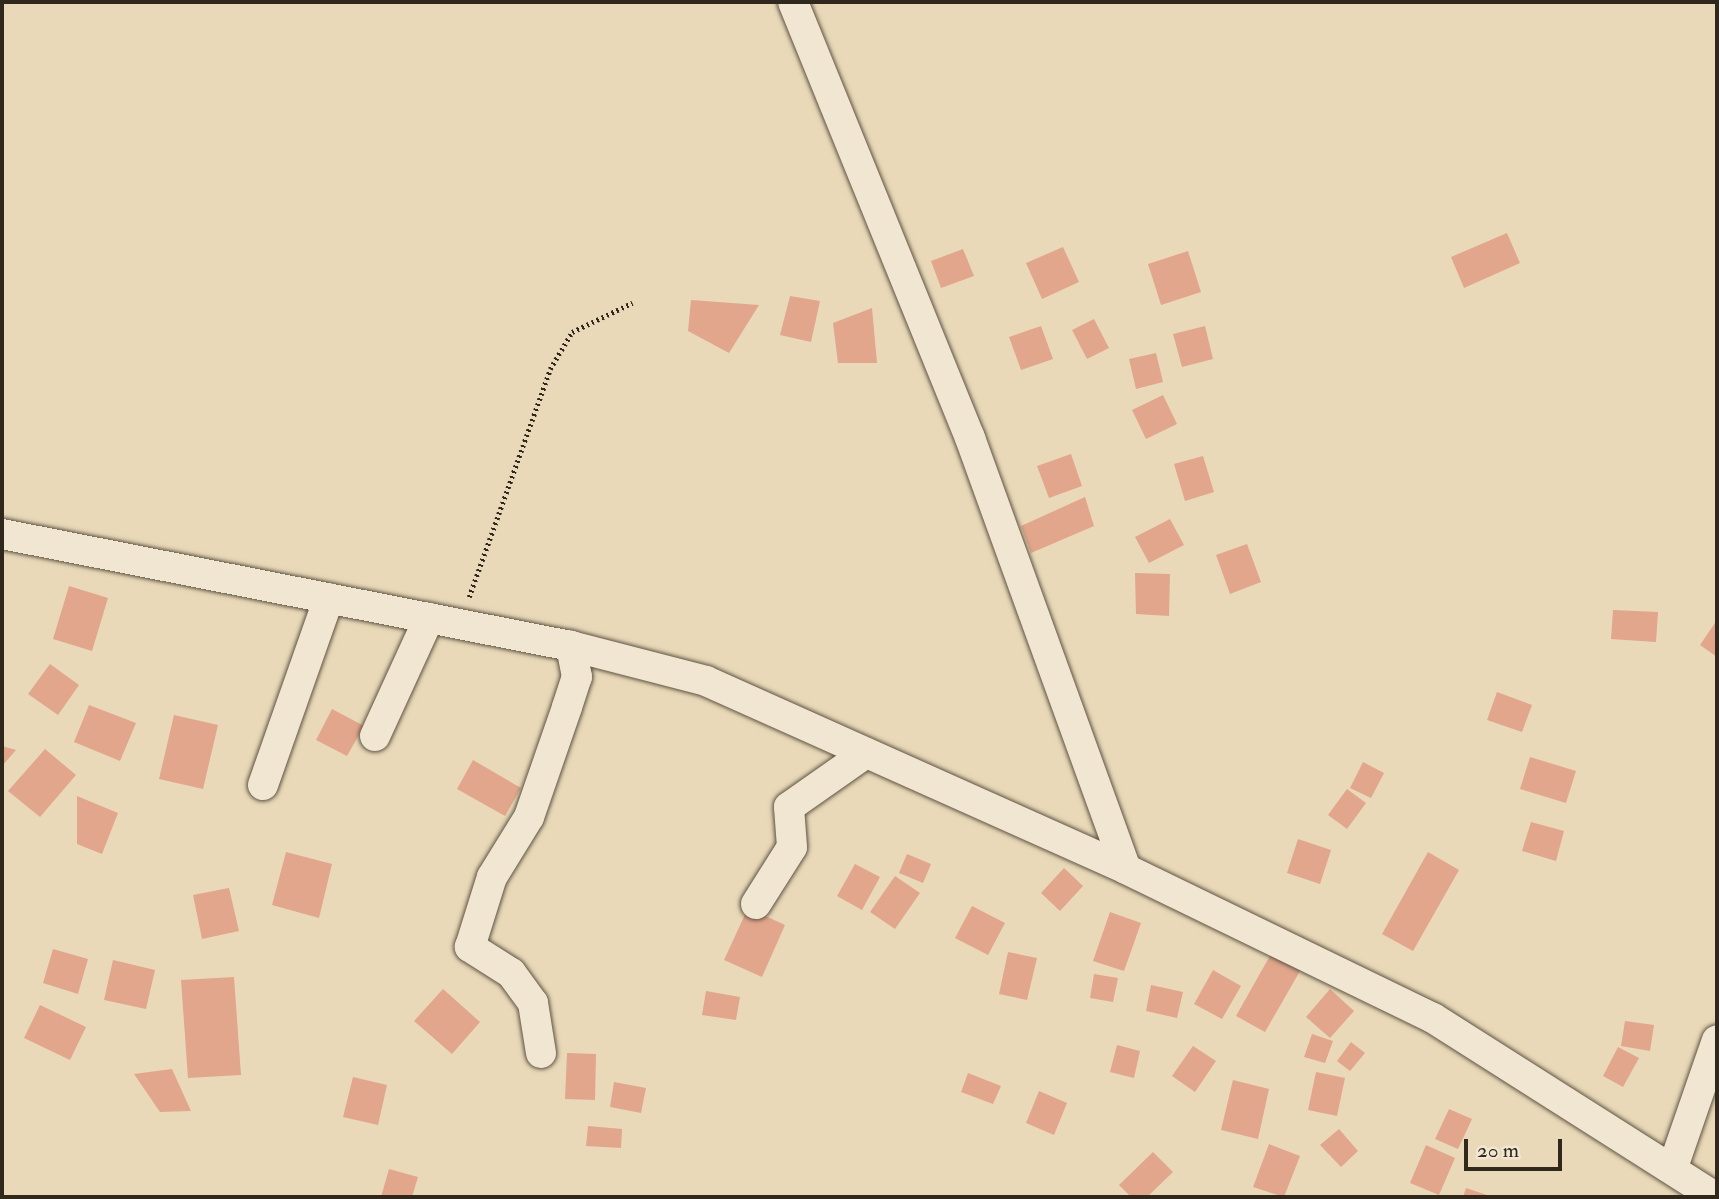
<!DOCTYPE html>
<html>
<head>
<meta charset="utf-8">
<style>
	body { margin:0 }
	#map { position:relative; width:1719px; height:1199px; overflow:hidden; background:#e9d9b8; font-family:"IM FELL Double Pica",serif }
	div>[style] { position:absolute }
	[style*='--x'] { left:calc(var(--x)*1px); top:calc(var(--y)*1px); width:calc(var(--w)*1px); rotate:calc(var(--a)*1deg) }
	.building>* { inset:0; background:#e2a68c }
	.path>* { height:4.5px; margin-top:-2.25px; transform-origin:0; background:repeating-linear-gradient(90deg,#30281d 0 2px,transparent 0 5.5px) }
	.roads { filter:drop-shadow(0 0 2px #5e5444) drop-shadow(0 0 2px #5e5444) }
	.street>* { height:30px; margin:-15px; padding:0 15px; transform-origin:15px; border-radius:15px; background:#f1e6d1 }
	span { translate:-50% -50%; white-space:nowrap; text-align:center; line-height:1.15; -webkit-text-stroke:6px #f1e6d1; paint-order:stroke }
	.frame { position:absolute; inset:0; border:4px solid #30281d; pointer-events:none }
	.scale { position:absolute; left:1464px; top:1139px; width:98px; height:32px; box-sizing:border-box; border:4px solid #30281d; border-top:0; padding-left:9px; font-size:21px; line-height:24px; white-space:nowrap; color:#30281d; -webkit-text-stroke:5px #f1e6d1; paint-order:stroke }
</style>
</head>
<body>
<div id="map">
	<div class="building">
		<i style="clip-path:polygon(1507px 233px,1520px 263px,1464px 288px,1451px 257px)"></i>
		<i style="clip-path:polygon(1063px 247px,1079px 282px,1042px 299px,1026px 263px)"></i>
		<i style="clip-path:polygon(963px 249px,974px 276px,941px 288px,931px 261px)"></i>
		<i style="clip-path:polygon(1188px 251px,1201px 292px,1161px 305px,1148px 264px)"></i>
		<i style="clip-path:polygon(790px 296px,820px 301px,811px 342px,780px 335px)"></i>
		<i style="clip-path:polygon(691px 300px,759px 305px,729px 353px,688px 331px)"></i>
		<i style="clip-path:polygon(872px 308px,877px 363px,838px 363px,833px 323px)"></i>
		<i style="clip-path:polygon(1094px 319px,1109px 348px,1087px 359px,1072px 330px)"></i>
		<i style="clip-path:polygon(1041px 326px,1053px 359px,1021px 370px,1009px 337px)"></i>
		<i style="clip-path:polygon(1205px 326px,1213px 359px,1182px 367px,1173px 334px)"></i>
		<i style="clip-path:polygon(1156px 353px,1163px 382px,1136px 389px,1129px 359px)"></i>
		<i style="clip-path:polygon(1163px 395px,1177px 424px,1146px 439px,1132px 410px)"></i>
		<i style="clip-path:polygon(1071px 454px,1082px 486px,1049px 498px,1037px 466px)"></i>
		<i style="clip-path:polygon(1203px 456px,1214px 492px,1185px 501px,1174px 464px)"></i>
		<i style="clip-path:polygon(1085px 497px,1094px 526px,1031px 553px,1021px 526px)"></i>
		<i style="clip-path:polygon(1170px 519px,1184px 545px,1149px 563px,1135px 537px)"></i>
		<i style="clip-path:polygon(1247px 544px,1261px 582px,1230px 594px,1216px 555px)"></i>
		<i style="clip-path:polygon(1135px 573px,1170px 574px,1169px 616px,1136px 614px)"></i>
		<i style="clip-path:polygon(69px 586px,108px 598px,92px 651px,53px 639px)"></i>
		<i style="clip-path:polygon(1613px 610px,1658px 612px,1656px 642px,1611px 639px)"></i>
		<i style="clip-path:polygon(1717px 620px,1717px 657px,1700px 645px)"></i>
		<i style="clip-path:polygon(50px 664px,79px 685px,58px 715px,28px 694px)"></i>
		<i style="clip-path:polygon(1497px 692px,1532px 705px,1522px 732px,1487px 720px)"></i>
		<i style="clip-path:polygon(89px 705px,136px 723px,120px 761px,74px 742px)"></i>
		<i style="clip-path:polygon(332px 709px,364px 726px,347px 756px,316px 740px)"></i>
		<i style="clip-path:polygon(174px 715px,218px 725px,203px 789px,159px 779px)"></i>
		<i style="clip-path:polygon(2px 746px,16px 750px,2px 766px)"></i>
		<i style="clip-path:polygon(45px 749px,76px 775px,40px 817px,8px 791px)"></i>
		<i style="clip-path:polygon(1530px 757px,1576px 771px,1566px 803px,1520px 789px)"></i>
		<i style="clip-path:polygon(473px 760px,521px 788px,505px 816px,457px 789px)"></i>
		<i style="clip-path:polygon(1363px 762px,1384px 773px,1371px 798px,1350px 788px)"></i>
		<i style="clip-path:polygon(1347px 789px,1366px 803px,1347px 829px,1328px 815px)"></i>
		<i style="clip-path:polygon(77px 796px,118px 813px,102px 854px,77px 844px)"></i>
		<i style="clip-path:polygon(1531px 822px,1564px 831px,1556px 861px,1522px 851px)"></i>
		<i style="clip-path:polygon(1298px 839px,1331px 850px,1320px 884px,1287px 873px)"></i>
		<i style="clip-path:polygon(286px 852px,332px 864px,319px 918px,272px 905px)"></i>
		<i style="clip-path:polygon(1428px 852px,1459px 870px,1413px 951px,1382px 934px)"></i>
		<i style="clip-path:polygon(907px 854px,931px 864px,923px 883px,899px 873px)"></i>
		<i style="clip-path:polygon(855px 864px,880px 877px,862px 910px,837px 896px)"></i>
		<i style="clip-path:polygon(1064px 868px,1083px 886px,1060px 911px,1041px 893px)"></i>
		<i style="clip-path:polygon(895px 876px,920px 893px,895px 929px,870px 912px)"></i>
		<i style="clip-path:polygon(229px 888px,239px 931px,202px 939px,193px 895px)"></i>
		<i style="clip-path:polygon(972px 906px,1005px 923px,988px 955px,955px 938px)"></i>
		<i style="clip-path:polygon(748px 908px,785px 925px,762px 977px,724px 960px)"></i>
		<i style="clip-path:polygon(1110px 912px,1141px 923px,1124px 971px,1093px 961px)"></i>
		<i style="clip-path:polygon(53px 949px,88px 959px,78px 994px,43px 983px)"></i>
		<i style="clip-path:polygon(1008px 952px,1037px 958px,1027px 1000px,999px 994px)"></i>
		<i style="clip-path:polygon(1271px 954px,1300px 971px,1265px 1032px,1236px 1016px)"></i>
		<i style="clip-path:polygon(113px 960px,155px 970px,146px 1009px,104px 1000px)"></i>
		<i style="clip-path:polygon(1213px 970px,1241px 986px,1222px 1019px,1194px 1004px)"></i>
		<i style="clip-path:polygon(1094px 974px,1118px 978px,1113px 1002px,1090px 998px)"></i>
		<i style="clip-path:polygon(234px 977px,241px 1075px,188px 1078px,181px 980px)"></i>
		<i style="clip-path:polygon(1151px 985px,1183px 992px,1177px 1018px,1146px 1011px)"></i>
		<i style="clip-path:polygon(443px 989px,480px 1022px,452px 1054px,414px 1021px)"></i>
		<i style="clip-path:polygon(1330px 989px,1354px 1011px,1330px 1038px,1306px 1017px)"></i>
		<i style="clip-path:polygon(706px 991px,740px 997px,736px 1020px,702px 1015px)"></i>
		<i style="clip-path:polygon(40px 1005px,86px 1027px,70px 1060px,24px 1038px)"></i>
		<i style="clip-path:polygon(1625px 1021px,1654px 1025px,1650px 1051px,1621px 1046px)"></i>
		<i style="clip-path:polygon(1312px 1034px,1333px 1041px,1325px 1063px,1304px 1057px)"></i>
		<i style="clip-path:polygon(1351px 1042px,1365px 1053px,1350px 1071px,1337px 1061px)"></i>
		<i style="clip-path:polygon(1117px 1045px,1140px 1051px,1134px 1078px,1110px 1072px)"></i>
		<i style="clip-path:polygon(1193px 1046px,1216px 1061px,1195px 1092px,1172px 1076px)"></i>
		<i style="clip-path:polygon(1618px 1047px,1639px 1058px,1623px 1087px,1603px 1076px)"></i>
		<i style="clip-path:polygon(567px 1053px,596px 1054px,595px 1100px,565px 1099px)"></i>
		<i style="clip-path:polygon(172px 1069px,191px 1111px,160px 1112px,134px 1074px)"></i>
		<i style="clip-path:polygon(1316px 1072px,1345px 1078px,1337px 1116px,1308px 1110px)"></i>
		<i style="clip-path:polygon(968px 1073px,1001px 1086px,993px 1104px,961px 1092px)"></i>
		<i style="clip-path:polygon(353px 1077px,387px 1085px,378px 1125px,343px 1117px)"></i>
		<i style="clip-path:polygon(1233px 1080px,1269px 1089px,1258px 1139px,1221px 1130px)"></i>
		<i style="clip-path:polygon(614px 1082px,646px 1088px,641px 1113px,610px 1107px)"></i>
		<i style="clip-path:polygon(1039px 1091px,1067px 1103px,1054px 1135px,1026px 1123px)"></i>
		<i style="clip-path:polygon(1449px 1109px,1472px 1119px,1458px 1149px,1435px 1139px)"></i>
		<i style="clip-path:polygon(588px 1126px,622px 1129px,621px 1148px,586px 1146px)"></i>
		<i style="clip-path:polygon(1339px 1129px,1358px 1151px,1341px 1167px,1320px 1145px)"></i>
		<i style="clip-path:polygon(1269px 1144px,1300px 1156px,1284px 1197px,1253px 1187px)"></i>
		<i style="clip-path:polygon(1426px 1145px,1455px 1158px,1439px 1195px,1410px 1183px)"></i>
		<i style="clip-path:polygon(1153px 1152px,1173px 1172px,1147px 1197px,1131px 1197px,1119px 1185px)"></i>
		<i style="clip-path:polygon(389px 1169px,418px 1177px,412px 1197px,381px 1197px)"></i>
		<i style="clip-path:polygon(1466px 1188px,1493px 1197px,1463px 1197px)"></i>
	</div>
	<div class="path">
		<i style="--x:469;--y:597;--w:242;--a:-70.4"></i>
		<i style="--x:550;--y:369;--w:43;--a:-59.3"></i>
		<i style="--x:572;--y:332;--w:67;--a:-25.8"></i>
	</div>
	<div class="roads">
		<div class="street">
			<i style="--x:793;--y:2;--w:471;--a:67.9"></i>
			<i style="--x:970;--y:438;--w:458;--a:70.1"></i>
			<i style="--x:2;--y:534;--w:580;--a:11.14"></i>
			<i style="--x:571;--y:646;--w:139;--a:14.5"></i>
			<i style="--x:706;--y:681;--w:460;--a:24.1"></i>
			<i style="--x:1126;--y:869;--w:341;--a:25.9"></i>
			<i style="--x:1433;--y:1018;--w:334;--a:32.4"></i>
			<i style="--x:375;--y:736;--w:130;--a:-65.4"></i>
			<i style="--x:263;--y:785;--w:198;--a:-70.6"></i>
			<i style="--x:756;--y:904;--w:67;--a:-57.7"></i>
			<i style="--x:792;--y:847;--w:40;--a:-94.3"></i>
			<i style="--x:789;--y:807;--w:94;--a:-35"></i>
			<i style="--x:541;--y:1053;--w:51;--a:-99.1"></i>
			<i style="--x:533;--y:1003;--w:37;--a:-126"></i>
			<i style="--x:511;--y:973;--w:49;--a:-147.6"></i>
			<i style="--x:470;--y:947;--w:73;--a:-72.6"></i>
			<i style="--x:492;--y:877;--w:70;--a:-58.3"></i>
			<i style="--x:529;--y:817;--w:116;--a:-70.9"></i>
			<i style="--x:567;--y:707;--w:32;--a:-72"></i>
			<i style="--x:577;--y:677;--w:32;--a:-101"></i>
			<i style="--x:1673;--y:1167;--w:134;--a:-70.9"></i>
		</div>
	</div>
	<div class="frame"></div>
	<div class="scale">20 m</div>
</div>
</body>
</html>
